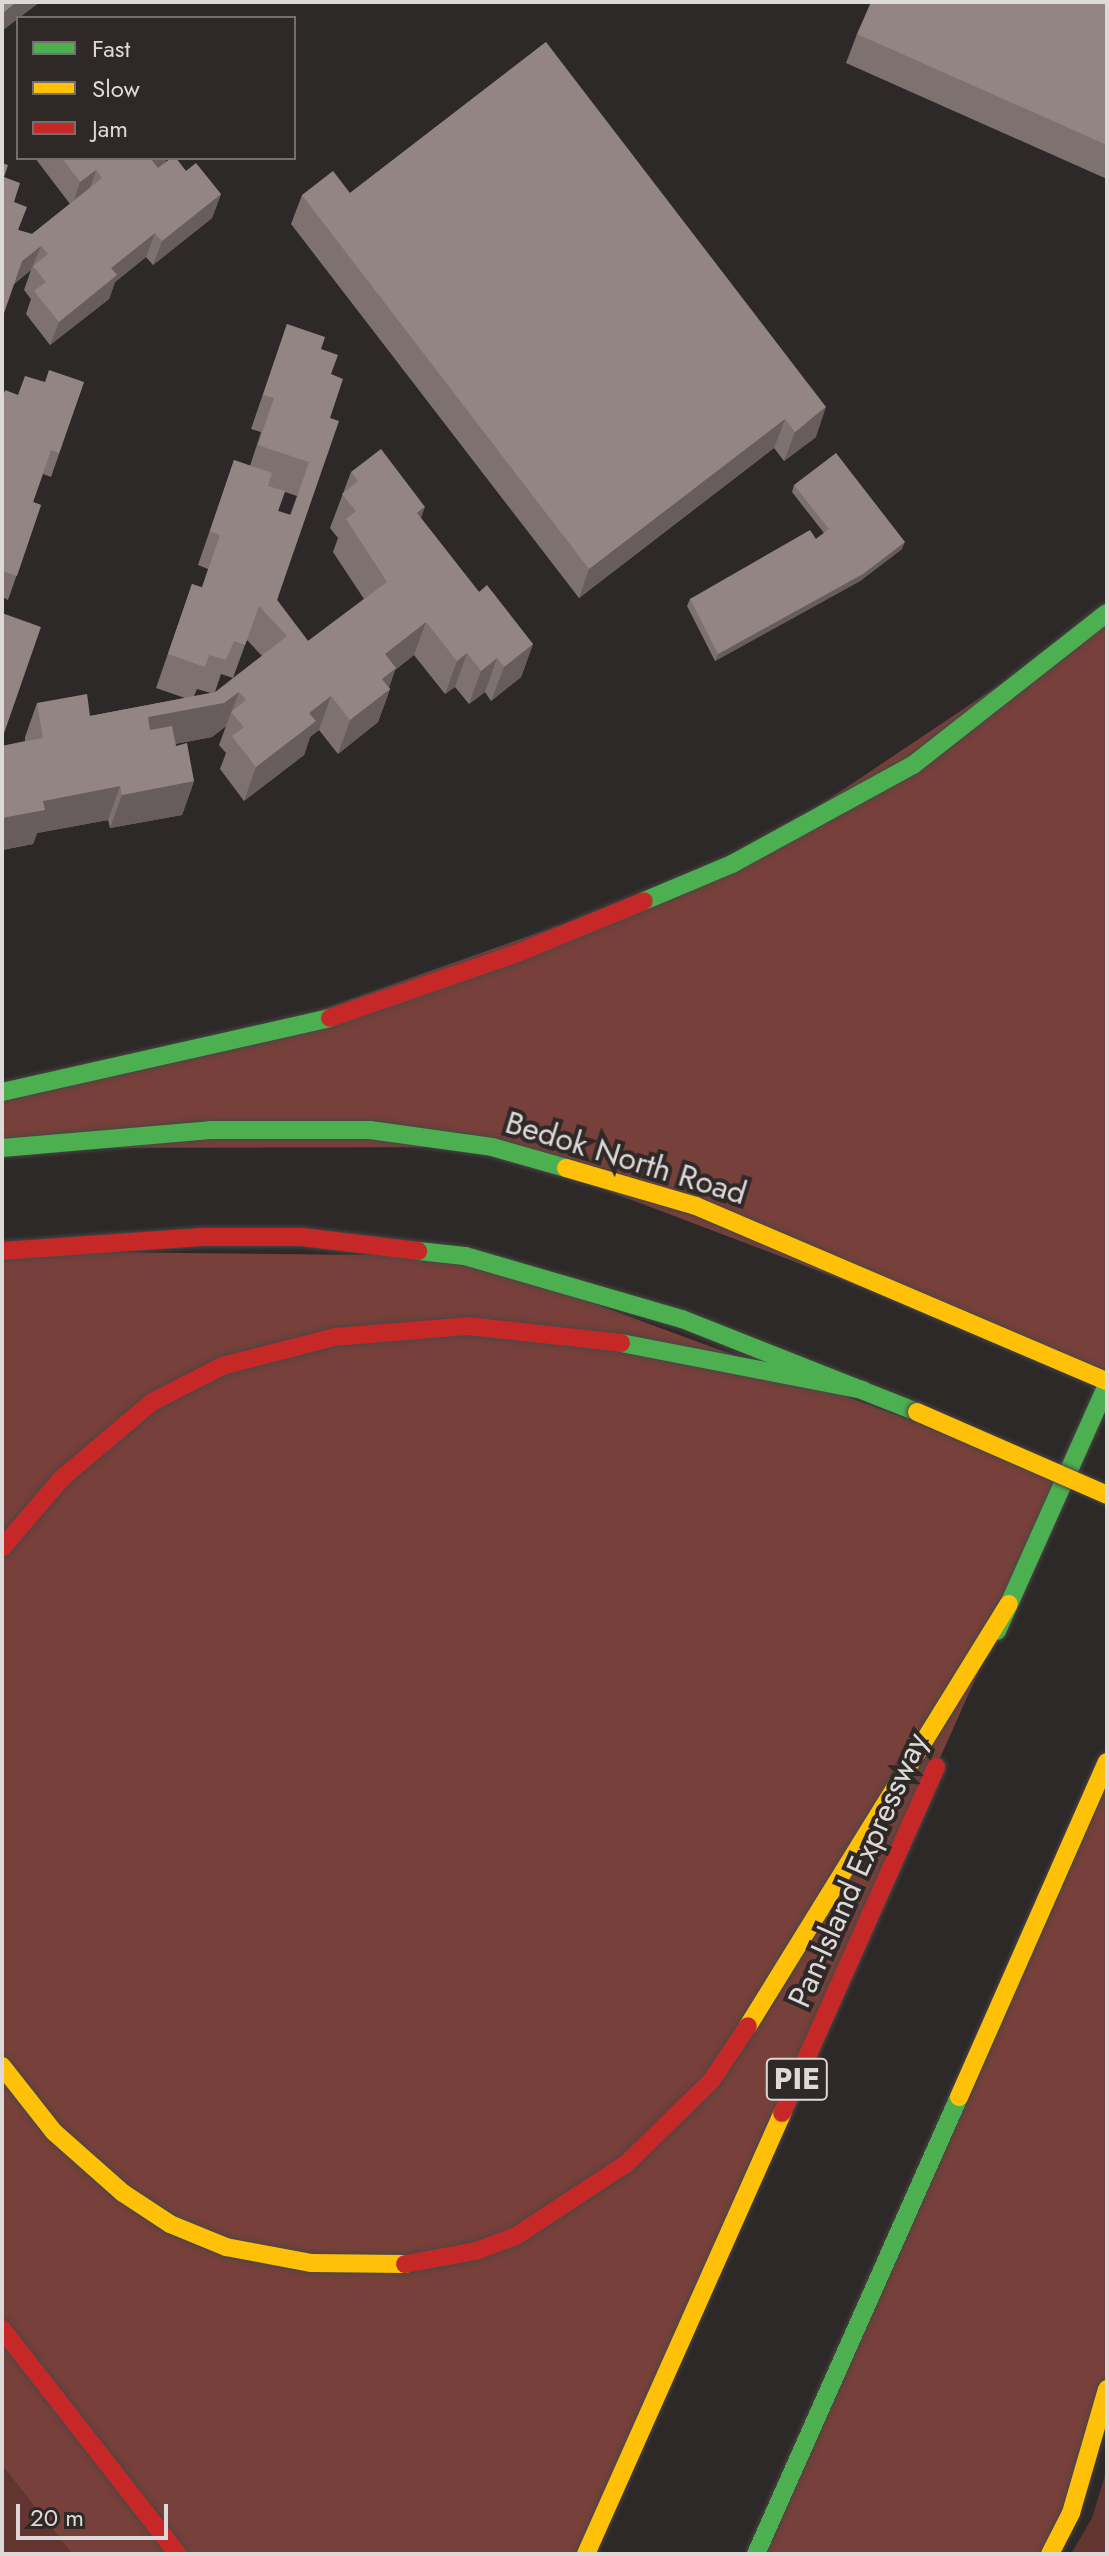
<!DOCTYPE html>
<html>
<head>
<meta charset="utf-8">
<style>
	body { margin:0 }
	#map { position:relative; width:1109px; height:2556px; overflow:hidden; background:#2d2928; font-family:Jost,sans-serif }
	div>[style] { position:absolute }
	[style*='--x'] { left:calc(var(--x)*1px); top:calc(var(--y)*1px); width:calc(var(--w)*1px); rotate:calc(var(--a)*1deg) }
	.green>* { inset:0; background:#633530 }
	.forest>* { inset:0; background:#77403a }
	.roads { filter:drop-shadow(0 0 2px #484645) drop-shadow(0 0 2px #484645) }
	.fast>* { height:18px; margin:-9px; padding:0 9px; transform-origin:9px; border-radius:9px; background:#4caf50 }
	.slow>* { height:18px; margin:-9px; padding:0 9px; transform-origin:9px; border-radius:9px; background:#ffc107 }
	.jam>* { height:18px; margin:-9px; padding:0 9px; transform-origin:9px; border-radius:9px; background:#c62828 }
	.bridges { filter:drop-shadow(0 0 2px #484645) drop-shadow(0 0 2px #484645) }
	.slow-bridge>* { height:18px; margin:-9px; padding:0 9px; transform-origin:9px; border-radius:9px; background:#ffc107 }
	.wall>* { inset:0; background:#7e7271 }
	.shaded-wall>* { inset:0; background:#675d5c }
	.building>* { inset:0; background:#938583 }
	span { translate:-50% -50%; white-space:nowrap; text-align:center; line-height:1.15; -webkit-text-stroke:8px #2e2827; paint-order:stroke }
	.shield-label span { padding:2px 6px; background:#2e2827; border:2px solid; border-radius:6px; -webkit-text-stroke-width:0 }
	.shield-label { font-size:30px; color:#ddd9d9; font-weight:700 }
	.street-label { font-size:32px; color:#ddd9d9 }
	.frame { position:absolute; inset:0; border:4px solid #ddd9d9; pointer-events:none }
	.legend { position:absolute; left:16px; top:16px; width:280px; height:144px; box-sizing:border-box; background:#2e2827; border:2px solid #746f6e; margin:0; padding:10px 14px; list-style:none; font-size:24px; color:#ddd9d9 }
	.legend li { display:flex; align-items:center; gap:16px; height:40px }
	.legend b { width:40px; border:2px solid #746f6e }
	.scale { position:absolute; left:16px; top:2504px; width:152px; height:36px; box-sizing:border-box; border:4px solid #ddd9d9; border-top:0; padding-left:10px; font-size:24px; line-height:28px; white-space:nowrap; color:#ddd9d9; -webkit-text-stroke:6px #2e2827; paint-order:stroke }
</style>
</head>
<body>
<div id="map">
	<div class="green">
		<i style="clip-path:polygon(2px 2465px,72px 2554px,2px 2554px)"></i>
		<i style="clip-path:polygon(1107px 2469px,1107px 2554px,1071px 2554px,1092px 2518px)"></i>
	</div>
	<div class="forest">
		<i style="clip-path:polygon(1107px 613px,1107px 1380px,492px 1147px,2px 1148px,2px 1092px,214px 1048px,732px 864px)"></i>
		<i style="clip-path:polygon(2px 1251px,465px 1256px,1065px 1477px,586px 2554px,72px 2554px,2px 2465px)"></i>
		<i style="clip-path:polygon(1107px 1762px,1107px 2389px,1050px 2554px,756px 2554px)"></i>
	</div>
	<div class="roads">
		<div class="fast">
			<i style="--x:644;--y:901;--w:95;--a:-22.8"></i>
			<i style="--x:732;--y:864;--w:206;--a:-28.7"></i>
			<i style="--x:913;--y:765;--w:246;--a:-38.1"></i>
			<i style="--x:2;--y:1092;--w:336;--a:-12.7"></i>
			<i style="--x:2;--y:1148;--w:209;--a:-4.9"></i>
			<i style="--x:210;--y:1130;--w:160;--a:0"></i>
			<i style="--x:370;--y:1130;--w:123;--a:7.9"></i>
			<i style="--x:492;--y:1147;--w:77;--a:15.8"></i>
			<i style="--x:418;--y:1251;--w:47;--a:6.1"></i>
			<i style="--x:465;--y:1256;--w:226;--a:16.2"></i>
			<i style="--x:682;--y:1319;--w:253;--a:21.6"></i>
			<i style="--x:621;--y:1343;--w:246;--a:11"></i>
			<i style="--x:997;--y:1631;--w:269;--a:-65.9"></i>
			<i style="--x:756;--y:2554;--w:500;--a:-66.05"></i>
		</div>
		<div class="slow">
			<i style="--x:566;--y:1168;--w:135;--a:16.3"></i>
			<i style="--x:696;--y:1206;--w:447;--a:23.1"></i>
			<i style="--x:748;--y:2026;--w:496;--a:-58.3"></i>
			<i style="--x:2;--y:2066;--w:84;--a:51.8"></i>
			<i style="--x:54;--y:2132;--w:92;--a:41.5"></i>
			<i style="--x:123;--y:2193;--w:56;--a:33.4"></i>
			<i style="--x:170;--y:2224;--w:61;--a:22.3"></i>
			<i style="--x:226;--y:2247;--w:86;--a:10.7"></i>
			<i style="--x:311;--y:2263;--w:94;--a:0.6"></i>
			<i style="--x:959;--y:2097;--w:366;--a:-66.2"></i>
			<i style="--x:586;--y:2554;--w:483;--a:-66"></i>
			<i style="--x:1050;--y:2554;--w:46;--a:-62.9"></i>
			<i style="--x:1071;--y:2513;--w:129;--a:-73.8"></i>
		</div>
		<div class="jam">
			<i style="--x:330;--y:1018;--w:199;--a:-19.1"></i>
			<i style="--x:518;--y:953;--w:136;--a:-22.4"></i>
			<i style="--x:2;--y:1251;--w:200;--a:-4"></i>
			<i style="--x:202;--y:1237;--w:100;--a:0"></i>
			<i style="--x:302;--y:1237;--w:117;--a:6.9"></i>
			<i style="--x:2;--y:1548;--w:92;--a:-49.4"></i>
			<i style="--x:62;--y:1478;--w:118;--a:-40.2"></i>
			<i style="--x:152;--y:1402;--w:79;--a:-27.2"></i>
			<i style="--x:222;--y:1366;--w:117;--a:-14.4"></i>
			<i style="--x:335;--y:1337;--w:133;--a:-4.7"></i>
			<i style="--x:468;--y:1326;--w:154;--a:6.3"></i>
			<i style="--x:782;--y:2113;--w:379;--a:-66"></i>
			<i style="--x:405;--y:2264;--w:72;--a:-10.4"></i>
			<i style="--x:476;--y:2251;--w:43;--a:-20.6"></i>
			<i style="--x:516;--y:2236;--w:133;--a:-33.3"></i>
			<i style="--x:627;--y:2163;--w:117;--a:-44.3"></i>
			<i style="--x:711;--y:2081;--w:66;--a:-56.1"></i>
			<i style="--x:2;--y:2329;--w:286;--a:52"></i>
		</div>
	</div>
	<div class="bridges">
		<div class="slow-bridge">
			<i style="--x:917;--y:1412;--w:207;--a:23.6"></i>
		</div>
	</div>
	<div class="wall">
		<i style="clip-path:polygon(1107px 2px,1107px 179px,846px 63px,857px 34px)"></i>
		<i style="clip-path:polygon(546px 42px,816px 437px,784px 461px,774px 448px,579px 598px,291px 224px,302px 195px,350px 193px)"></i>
		<i style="clip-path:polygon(35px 158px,167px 158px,165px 163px,186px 171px,221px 194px,212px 218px,153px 265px,146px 257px,115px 282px,109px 299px,50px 345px,26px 314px,31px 299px,24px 290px,31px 270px,14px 284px,4px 177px,14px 202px,18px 230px,32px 234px,70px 204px)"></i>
		<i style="clip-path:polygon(evenodd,287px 324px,321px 349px,331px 374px,330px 418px,277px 600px,308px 641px,364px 599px,333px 552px,338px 538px,330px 528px,351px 472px,421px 518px,479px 592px,533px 644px,521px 677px,491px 701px,485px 692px,469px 704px,455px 687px,445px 694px,414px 655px,395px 670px,389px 687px,390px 689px,378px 722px,338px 754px,319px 730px,310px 737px,304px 755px,244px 801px,220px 769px,226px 753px,219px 745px,226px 726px,212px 737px,175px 744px,194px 781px,182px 815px,110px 828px,108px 820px,37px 833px,33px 844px,2px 850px,2px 746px,25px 741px,25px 737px,37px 703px,90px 716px,185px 698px,156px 688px,192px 584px,202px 587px,208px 569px,198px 565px,234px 460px,250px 466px,261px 432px,251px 429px,287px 324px,285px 492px,297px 496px,290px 515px,278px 511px,285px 492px,287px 324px,247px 640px,262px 656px,233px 678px,245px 645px,247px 640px,287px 324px,221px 674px,233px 678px,215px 692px,221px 674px,287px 324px,197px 689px,211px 693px,194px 696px,197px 689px)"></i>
		<i style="clip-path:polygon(45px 382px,84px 382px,51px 477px,43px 474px,33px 502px,41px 505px,8px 600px,2px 597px,2px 400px,18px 395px)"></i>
		<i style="clip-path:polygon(794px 485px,902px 549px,860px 581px,715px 661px,687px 606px,690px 599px,816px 539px,824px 533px,792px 492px)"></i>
	</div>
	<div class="shaded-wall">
		<i style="clip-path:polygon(17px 2px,40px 2px,2px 31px,2px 14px)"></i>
		<i style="clip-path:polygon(152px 158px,167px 158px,164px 166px,142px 183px)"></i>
		<i style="clip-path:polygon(96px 170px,88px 194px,72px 206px,80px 182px)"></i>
		<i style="clip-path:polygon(221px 194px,212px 218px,153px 265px,162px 241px)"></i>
		<i style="clip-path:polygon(155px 233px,146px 257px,115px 282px,109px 299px,50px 345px,59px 322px,111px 268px)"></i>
		<i style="clip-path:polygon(41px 246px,31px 270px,13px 285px,22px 261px)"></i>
		<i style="clip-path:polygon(826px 407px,816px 437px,784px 461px,795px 432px)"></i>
		<i style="clip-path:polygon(785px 419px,774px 448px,579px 598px,589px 569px)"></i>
		<i style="clip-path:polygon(425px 507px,413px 540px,417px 513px)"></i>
		<i style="clip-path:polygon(905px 542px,902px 549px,860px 581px,715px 661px,718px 654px)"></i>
		<i style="clip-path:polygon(426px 622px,414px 655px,395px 670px,388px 691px,390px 689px,378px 722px,338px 754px,350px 720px,385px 654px)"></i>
		<i style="clip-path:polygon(533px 644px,521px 677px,491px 701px,504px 667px)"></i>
		<i style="clip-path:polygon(467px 653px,455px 687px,445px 694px,457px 661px)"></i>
		<i style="clip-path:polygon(497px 658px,485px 692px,469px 704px,481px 671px)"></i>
		<i style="clip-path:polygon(239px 692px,226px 726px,212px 737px,136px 751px,148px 717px)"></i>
		<i style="clip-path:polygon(331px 696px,319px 730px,310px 737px,304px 755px,244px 801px,256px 767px,309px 713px)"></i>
		<i style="clip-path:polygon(194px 781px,182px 815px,110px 828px,122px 795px)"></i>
		<i style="clip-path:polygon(120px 786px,108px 820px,37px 833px,33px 844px,2px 850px,2px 818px,43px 801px)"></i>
	</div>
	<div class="building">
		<i style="clip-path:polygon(2px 2px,17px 2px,2px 14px)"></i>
		<i style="clip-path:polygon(871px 2px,1107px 2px,1107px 145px,857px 34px)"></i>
		<i style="clip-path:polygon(546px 42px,826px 407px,795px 432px,785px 419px,589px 569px,302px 195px,333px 171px,350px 193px)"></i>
		<i style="clip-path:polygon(62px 158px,152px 158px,151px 159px,158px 168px,171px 158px,176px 158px,186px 171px,196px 163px,221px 194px,162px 241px,155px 233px,111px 268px,117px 275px,59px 322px,34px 291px,46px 282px,33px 266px,48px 254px,41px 246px,22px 261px,2px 319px,2px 163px,8px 165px,4px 177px,20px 183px,14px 202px,27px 207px,18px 230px,32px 234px,102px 178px,96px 170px,80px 182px)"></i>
		<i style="clip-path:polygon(287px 324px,325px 337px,321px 349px,338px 355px,331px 374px,343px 379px,330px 418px,339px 421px,277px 600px,308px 641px,387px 582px,346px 519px,356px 511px,342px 494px,358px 481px,351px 472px,381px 449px,425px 507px,417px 513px,479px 592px,487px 585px,533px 644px,504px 667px,497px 658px,481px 671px,467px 653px,457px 661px,426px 622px,385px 654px,396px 668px,382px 679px,390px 689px,350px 720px,331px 696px,309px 713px,316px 721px,256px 767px,232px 736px,244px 727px,231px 712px,246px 700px,239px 692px,224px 703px,148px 717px,150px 730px,172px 726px,176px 746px,187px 743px,194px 781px,122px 795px,120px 786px,43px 801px,45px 810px,2px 818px,2px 746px,43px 738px,37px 703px,87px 694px,90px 716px,216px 692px,287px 636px,259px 606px,245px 645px,234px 641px,226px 660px,209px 655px,205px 667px,168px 654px,192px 584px,202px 588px,220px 535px,210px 531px,234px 460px,272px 473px,268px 486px,285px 491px,278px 511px,291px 515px,309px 462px,258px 445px,274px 398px,263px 395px)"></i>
		<i style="clip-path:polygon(49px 370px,84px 382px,59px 453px,51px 450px,33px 502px,41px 505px,17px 576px,2px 571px,2px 400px,5px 390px,18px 395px,25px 376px,45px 382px)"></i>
		<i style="clip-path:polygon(836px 453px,905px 542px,863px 574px,718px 654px,690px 599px,810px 530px,816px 539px,829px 529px,794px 485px)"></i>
		<i style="clip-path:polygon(2px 613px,41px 627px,2px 739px)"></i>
	</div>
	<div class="shield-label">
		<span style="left:797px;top:2079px">PIE</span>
	</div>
	<div class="street-label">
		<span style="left:626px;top:1158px;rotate:17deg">Bedok North Road</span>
		<span style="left:858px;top:1870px;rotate:-66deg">Pan-Island Expressway</span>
	</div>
	<div class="frame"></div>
	<ul class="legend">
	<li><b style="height:10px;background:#4caf50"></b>Fast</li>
	<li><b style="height:10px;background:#ffc107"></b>Slow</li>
	<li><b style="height:10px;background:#c62828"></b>Jam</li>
	</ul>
	<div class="scale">20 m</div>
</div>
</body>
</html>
